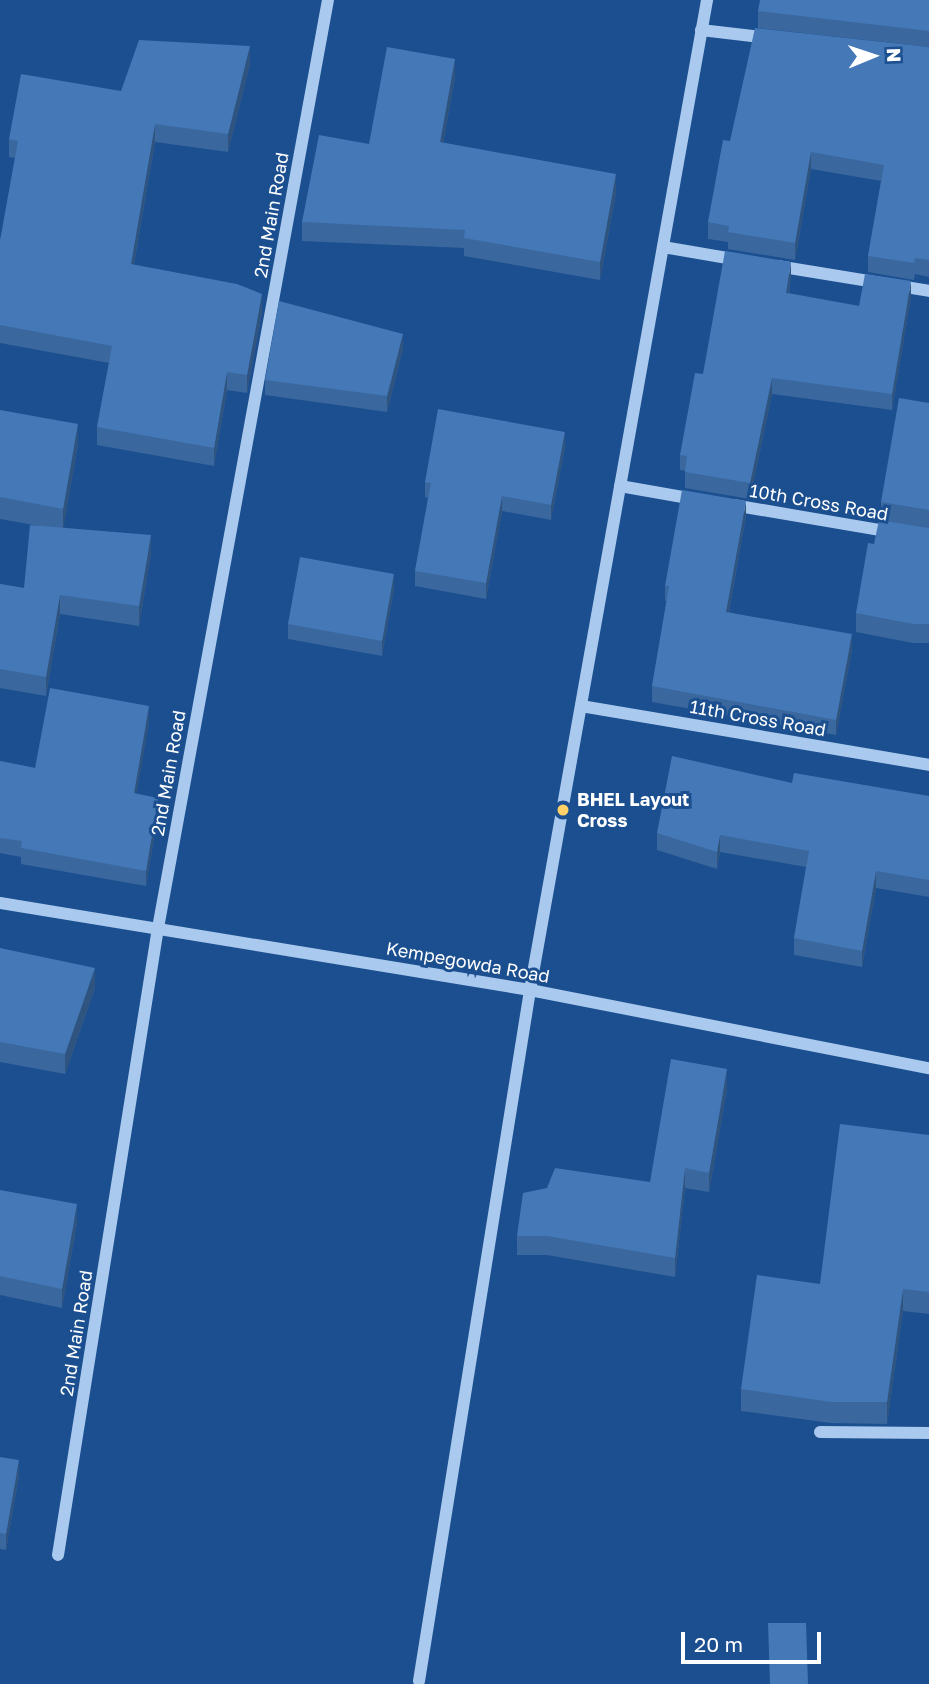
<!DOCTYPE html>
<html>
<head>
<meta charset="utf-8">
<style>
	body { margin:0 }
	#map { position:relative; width:929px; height:1684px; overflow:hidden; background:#1b4f8f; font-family:"Golos Text",sans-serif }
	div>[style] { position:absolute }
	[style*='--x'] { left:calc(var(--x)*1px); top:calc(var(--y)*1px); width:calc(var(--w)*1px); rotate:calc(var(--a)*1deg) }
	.minor>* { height:12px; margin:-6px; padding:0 6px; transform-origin:6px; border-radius:6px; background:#a9c9ee }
	.wall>* { inset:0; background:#3a679d }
	.shaded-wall>* { inset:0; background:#305480 }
	.building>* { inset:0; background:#4478b7 }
	.dots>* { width:19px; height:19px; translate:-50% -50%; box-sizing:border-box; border:4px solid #1b4f8f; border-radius:50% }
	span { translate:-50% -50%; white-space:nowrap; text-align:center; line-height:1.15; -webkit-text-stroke:6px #1b4f8f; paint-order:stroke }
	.street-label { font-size:18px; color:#fff }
	.poi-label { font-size:18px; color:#fff; font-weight:700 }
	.left { translate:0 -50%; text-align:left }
	.north { position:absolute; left:838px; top:21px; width:70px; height:70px; -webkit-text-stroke:5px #1b4f8f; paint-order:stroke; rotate:88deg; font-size:19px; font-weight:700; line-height:28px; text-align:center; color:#fff }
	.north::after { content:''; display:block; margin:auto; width:24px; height:32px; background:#fff; clip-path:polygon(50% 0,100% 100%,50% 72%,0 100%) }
	.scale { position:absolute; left:681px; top:1632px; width:140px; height:32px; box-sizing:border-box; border:4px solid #fff; border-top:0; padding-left:9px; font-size:21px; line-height:24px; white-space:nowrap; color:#fff; -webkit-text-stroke:5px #1b4f8f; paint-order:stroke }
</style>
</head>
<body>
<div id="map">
	<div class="minor">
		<i style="--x:701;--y:30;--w:68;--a:6.7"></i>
		<i style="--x:663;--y:247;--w:77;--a:9.7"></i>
		<i style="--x:777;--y:266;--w:154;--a:9.3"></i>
		<i style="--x:620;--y:486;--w:75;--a:10"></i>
		<i style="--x:733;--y:505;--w:160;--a:9.7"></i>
		<i style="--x:581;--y:706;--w:353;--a:9.6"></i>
		<i style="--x:0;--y:903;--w:537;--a:9.32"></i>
		<i style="--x:530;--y:990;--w:407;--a:11.1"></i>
		<i style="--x:820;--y:1432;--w:109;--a:0.5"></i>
		<i style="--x:58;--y:1555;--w:635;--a:-80.94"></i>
		<i style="--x:158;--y:928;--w:943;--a:-79.62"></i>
		<i style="--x:419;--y:1681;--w:700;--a:-80.87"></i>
		<i style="--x:530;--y:990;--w:1006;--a:-79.86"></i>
	</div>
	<div class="wall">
		<i style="clip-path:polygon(929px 0,929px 47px,758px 28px,758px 11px)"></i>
		<i style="clip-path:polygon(929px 48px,929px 277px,915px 274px,914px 280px,868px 272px,868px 256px,881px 181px,811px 169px,795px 260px,728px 249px,728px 242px,708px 239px,708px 222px,730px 141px)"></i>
		<i style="clip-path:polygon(250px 64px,228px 152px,155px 142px,134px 265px,262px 312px,247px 393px,227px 390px,214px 466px,97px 445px,97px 427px,109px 363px,0 343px,0 241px,15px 158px,9px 157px,9px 139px,121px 91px)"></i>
		<i style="clip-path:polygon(455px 78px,443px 143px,616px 193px,600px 280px,464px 256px,464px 248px,302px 241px,302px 222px,369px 144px)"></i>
		<i style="clip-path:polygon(791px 277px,789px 293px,859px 306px,911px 297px,892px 410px,772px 394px,750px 499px,685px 488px,685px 471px,680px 470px,680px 455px,703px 374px)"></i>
		<i style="clip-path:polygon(403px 349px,387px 412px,265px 395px,265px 380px)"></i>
		<i style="clip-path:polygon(929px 403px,929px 643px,913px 643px,856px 632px,856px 613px,881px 520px,881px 502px)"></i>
		<i style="clip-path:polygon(0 410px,78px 445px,63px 528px,151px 554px,139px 626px,60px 614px,46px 696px,0 688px,0 584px,24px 588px,39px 526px,0 519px)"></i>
		<i style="clip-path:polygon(565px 447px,551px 520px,502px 511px,486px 599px,415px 586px,415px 571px,428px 498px,425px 497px,425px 482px)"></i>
		<i style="clip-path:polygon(746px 516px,729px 612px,852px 650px,836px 735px,652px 702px,652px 686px,667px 601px,665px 601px,665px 586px)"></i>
		<i style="clip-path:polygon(394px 589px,382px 656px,288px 639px,288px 624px)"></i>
		<i style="clip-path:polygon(149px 722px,136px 794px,158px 813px,146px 886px,21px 864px,21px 857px,0 853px,0 761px,35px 768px)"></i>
		<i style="clip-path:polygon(792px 783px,929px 796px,929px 897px,876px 888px,862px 967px,794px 955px,794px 938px,806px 867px,720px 852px,717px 869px,657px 850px,657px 833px)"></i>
		<i style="clip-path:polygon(0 948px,95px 988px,65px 1074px,0 1062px)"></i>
		<i style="clip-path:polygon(727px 1089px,709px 1192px,685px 1188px,675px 1277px,547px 1255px,517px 1255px,517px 1236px,650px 1182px)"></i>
		<i style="clip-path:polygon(929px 1135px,929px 1314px,903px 1311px,887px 1424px,831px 1423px,741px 1411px,741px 1389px,820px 1284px)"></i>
		<i style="clip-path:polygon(0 1190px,77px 1223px,62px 1308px,0 1295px)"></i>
		<i style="clip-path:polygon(0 1457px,19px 1476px,6px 1550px,0 1549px)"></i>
	</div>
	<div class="shaded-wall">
		<i style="clip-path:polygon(250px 46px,250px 64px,228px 152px,228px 134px)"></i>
		<i style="clip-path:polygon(455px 59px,455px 78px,440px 160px,440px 142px)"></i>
		<i style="clip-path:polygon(155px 124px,155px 142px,131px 282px,131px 264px)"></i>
		<i style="clip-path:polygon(811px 152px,811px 169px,795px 260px,795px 243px)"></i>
		<i style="clip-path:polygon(616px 174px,616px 193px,600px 280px,600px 262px)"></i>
		<i style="clip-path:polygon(791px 262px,791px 277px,786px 308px,786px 293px)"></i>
		<i style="clip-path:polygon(911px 281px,911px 297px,892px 410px,892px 394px)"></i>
		<i style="clip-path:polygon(262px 294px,262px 312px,247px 393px,247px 375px)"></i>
		<i style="clip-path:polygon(403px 334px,403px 349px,387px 412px,387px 396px)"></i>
		<i style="clip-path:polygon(227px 372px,227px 390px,214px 466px,214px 448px)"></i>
		<i style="clip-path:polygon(772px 378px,772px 394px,750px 499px,750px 483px)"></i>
		<i style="clip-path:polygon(78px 424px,78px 445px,63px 531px,63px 509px)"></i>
		<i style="clip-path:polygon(565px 432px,565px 447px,551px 520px,551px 505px)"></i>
		<i style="clip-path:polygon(502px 496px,502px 511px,486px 599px,486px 583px)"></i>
		<i style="clip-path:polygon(746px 501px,746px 516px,726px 627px,726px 612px)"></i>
		<i style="clip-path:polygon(151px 535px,151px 554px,139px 626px,139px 606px)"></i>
		<i style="clip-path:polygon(394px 574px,394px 589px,382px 656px,382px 641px)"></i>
		<i style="clip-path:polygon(60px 595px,60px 614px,46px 696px,46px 677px)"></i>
		<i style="clip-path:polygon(852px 634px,852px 650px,836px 735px,836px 720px)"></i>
		<i style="clip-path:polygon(149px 706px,149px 722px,134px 809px,134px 793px)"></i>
		<i style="clip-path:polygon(158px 798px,158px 813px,146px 886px,146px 871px)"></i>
		<i style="clip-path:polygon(720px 835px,720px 852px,717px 869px,717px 852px)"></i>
		<i style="clip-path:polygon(876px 871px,876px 888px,862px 967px,862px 951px)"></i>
		<i style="clip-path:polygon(95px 968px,95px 988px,65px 1074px,65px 1054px)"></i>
		<i style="clip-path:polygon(727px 1069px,727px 1089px,709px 1192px,709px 1173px)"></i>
		<i style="clip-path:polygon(685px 1168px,685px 1188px,675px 1277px,675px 1258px)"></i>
		<i style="clip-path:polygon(77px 1204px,77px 1223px,62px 1308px,62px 1289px)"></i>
		<i style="clip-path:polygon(903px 1289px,903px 1311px,887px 1424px,887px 1402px)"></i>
		<i style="clip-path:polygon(19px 1460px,19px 1476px,6px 1550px,6px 1534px)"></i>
	</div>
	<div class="building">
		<i style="clip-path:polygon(760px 0,929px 0,929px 31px,758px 11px)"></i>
		<i style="clip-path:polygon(755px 28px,929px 47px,929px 260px,915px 258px,914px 263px,868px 256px,884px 165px,811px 152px,795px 243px,728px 232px,729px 226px,708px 222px,723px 140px,730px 141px)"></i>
		<i style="clip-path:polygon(139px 40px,250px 46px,228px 134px,155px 124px,131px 264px,237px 284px,262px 294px,247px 375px,227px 372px,214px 448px,97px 427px,112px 346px,0 325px,0 241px,18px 141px,9px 139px,21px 74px,121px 91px)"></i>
		<i style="clip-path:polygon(387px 47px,455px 59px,440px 142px,616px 174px,600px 262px,464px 238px,465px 230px,302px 222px,319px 135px,369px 144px)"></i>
		<i style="clip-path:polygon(725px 251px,791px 262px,786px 293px,859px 306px,865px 274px,911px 281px,892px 394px,772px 378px,750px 483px,685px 472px,687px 456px,680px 455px,695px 373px,703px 374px)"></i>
		<i style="clip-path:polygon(279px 301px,403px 334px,387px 396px,265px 380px)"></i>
		<i style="clip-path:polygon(899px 398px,929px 403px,929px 510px,881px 502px)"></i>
		<i style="clip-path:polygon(438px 409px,565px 432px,551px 505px,502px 496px,486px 583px,415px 571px,431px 483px,425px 482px)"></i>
		<i style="clip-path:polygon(0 410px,78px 424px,63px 509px,0 497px)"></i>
		<i style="clip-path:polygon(682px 490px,746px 501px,726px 612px,852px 634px,836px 720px,652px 686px,669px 586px,665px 586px)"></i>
		<i style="clip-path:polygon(879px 520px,928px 528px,929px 527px,929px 624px,913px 624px,856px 613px,868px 543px,874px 544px)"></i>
		<i style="clip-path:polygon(30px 525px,151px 535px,139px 606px,60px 595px,46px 677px,0 669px,0 584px,24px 588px)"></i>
		<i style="clip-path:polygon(300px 557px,394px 574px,382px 641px,288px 624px)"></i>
		<i style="clip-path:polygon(50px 688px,149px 706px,134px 793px,158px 798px,146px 871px,21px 848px,22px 841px,0 838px,0 761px,35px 768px)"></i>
		<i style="clip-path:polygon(672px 756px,792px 783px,794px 773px,929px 796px,929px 880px,876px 871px,862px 951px,794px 938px,809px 851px,720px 835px,717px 852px,657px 833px)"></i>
		<i style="clip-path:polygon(0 948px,95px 968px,65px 1054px,0 1042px)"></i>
		<i style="clip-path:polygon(671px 1059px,727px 1069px,709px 1173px,685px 1168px,675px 1258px,547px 1236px,517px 1236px,523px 1193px,547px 1188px,555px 1168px,650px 1182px)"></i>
		<i style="clip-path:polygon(840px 1124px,929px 1135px,929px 1292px,903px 1289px,887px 1402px,831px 1402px,741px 1389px,757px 1275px,820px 1284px)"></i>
		<i style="clip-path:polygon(0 1190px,77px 1204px,62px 1289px,0 1276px)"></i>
		<i style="clip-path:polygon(0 1457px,19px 1460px,6px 1534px,0 1533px)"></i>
		<i style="clip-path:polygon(768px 1623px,806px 1623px,808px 1684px,770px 1684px)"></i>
	</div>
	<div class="dots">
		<i style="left:563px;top:810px;background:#ffd166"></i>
	</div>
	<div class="street-label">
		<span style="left:271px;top:215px;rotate:-80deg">2nd Main Road</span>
		<span style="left:819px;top:502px;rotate:10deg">10th Cross Road</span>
		<span style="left:758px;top:718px;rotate:10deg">11th Cross Road</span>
		<span style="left:168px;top:773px;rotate:-80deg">2nd Main Road</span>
		<span style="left:468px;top:962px;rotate:10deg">Kempegowda Road</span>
		<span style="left:76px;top:1333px;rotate:-81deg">2nd Main Road</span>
	</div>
	<div class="poi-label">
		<span class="left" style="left:577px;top:810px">BHEL Layout<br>Cross</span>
	</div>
	<div class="north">N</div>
	<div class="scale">20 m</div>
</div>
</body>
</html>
